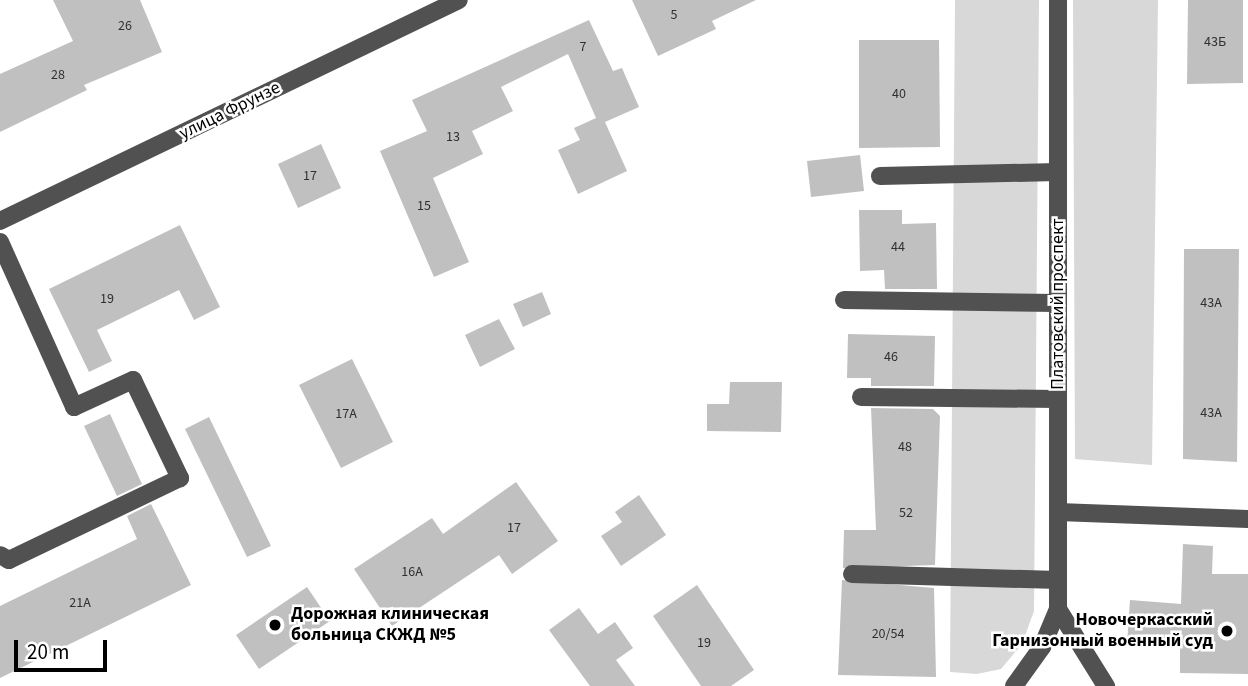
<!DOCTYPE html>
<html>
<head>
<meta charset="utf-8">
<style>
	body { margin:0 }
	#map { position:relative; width:1248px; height:686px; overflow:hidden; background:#fff; font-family:"Source Sans 3",sans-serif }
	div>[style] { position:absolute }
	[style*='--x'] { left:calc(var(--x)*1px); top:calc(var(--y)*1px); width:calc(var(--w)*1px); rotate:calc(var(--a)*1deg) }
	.green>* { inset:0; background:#d8d8d8 }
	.building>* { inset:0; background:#c0c0c0 }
	.minor>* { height:18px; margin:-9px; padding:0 9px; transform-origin:9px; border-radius:9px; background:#515151 }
	.dots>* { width:19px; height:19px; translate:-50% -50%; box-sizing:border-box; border:4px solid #fff; border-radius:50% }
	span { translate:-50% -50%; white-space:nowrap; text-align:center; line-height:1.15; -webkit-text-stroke:5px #fff; paint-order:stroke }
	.number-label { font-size:14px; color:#303030 }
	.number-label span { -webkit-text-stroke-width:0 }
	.street-label { font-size:18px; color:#000 }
	.poi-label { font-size:18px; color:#000; font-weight:700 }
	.left { translate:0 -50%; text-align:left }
	.right { translate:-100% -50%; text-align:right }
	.scale { position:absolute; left:14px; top:640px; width:93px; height:32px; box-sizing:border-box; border:4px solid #000; border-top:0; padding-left:9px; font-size:21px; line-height:24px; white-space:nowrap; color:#000; -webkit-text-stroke:5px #fff; paint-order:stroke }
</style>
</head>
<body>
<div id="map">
	<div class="green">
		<i style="clip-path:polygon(955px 0,1039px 0,1034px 611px,1022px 644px,1001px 669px,977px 674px,950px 672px)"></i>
		<i style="clip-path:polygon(1073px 0,1158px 0,1152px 465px,1075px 459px)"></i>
	</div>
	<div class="building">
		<i style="clip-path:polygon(53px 0,140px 0,162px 52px,84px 85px,87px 90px,0 132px,0 74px,73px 41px)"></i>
		<i style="clip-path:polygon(632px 0,756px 0,712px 21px,716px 29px,658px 56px)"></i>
		<i style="clip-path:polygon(1188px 0,1243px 0,1243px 83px,1187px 84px)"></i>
		<i style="clip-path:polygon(589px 20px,613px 71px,622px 68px,639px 107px,605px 122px,627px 171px,578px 194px,558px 150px,580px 140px,574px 128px,596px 118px,568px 54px,501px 87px,513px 111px,472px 131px,483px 154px,433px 178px,469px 262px,434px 277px,380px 151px,427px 131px,412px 100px)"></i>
		<i style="clip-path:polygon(859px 40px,939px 40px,940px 147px,859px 148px)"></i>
		<i style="clip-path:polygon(321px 144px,341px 188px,298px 208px,278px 164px)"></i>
		<i style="clip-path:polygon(860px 155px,864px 191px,811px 197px,807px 161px)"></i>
		<i style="clip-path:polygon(859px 210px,902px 210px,902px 224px,936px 223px,937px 289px,885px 289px,884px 270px,860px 271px)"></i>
		<i style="clip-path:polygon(180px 225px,220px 307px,194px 320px,179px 290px,97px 330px,112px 361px,89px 372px,49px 289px)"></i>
		<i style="clip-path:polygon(1184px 249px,1239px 249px,1237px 462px,1183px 459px)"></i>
		<i style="clip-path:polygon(542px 292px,551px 314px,523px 327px,513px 304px)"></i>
		<i style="clip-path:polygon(499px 319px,515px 349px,480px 367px,465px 335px)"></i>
		<i style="clip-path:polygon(848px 334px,935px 336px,934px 386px,871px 386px,871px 378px,847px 378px)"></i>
		<i style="clip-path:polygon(352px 359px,393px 442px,341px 468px,299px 385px)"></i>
		<i style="clip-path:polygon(730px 382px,782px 382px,781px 432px,707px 431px,707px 404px,729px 404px)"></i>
		<i style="clip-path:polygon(871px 408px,933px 409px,940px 416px,935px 565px,843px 568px,844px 530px,876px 530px)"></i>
		<i style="clip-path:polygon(110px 414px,142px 484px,117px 496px,84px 426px)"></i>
		<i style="clip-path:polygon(209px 417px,271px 546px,247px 557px,185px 429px)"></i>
		<i style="clip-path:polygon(516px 482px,558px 541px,512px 574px,499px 555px,392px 626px,354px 569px,432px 518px,443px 534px)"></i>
		<i style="clip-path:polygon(639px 495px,666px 535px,621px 566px,601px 536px,622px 522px,615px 512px)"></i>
		<i style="clip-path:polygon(151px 504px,191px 585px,0 678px,0 606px,137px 539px,127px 516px)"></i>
		<i style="clip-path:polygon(1183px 544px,1213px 546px,1212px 574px,1248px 574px,1248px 674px,1180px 673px,1180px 648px,1127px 644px,1130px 600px,1181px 604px)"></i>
		<i style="clip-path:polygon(842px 580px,934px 588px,936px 677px,838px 675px)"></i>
		<i style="clip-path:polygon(697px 585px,754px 670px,731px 686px,701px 686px,653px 616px)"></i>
		<i style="clip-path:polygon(307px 587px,330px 621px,259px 669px,236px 635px)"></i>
		<i style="clip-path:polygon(579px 608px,598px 634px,615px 622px,633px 648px,616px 660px,635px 686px,590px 686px,549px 630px)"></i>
	</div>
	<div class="minor">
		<i style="--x:880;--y:176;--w:178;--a:-1.3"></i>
		<i style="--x:0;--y:221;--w:509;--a:-25.71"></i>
		<i style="--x:0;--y:242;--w:181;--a:65.8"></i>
		<i style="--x:74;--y:407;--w:65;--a:-24.6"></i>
		<i style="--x:133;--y:380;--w:109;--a:64.4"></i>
		<i style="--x:180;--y:478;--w:190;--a:154.4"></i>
		<i style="--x:9;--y:560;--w:10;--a:-151"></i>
		<i style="--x:844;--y:300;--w:214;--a:0.8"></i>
		<i style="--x:861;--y:397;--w:197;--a:0.6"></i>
		<i style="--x:1058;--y:512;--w:190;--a:2.1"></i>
		<i style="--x:852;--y:574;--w:206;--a:1.7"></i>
		<i style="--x:1058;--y:609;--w:91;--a:58.1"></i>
		<i style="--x:1014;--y:686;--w:48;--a:-54.3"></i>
		<i style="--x:1042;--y:647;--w:41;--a:-67.2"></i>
		<i style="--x:1058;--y:609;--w:609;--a:-90"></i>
	</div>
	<div class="dots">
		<i style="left:275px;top:625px;background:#000"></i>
		<i style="left:1227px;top:631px;background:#000"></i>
	</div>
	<div class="number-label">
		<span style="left:674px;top:15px">5</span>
		<span style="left:125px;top:26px">26</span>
		<span style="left:1215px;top:42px">43Б</span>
		<span style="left:583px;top:47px">7</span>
		<span style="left:58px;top:75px">28</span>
		<span style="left:899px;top:94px">40</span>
		<span style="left:453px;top:137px">13</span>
		<span style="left:310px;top:176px">17</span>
		<span style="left:424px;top:206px">15</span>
		<span style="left:898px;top:247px">44</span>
		<span style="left:107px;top:299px">19</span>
		<span style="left:1211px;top:303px">43А</span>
		<span style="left:891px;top:357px">46</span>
		<span style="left:1211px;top:413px">43А</span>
		<span style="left:346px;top:414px">17А</span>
		<span style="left:905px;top:447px">48</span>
		<span style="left:906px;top:513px">52</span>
		<span style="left:514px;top:528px">17</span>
		<span style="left:412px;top:572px">16А</span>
		<span style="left:80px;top:603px">21А</span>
		<span style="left:888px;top:634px">20/54</span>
		<span style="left:704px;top:643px">19</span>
	</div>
	<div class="street-label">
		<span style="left:230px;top:111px;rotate:-26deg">улица Фрунзе</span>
		<span style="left:1058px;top:304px;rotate:-90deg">Платовский проспект</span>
	</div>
	<div class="poi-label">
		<span class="left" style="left:291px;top:625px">Дорожная клиническая<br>больница СКЖД №5</span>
		<span class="right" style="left:1213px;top:631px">Новочеркасский<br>Гарнизонный военный суд</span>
	</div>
	<div class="scale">20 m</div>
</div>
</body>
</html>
